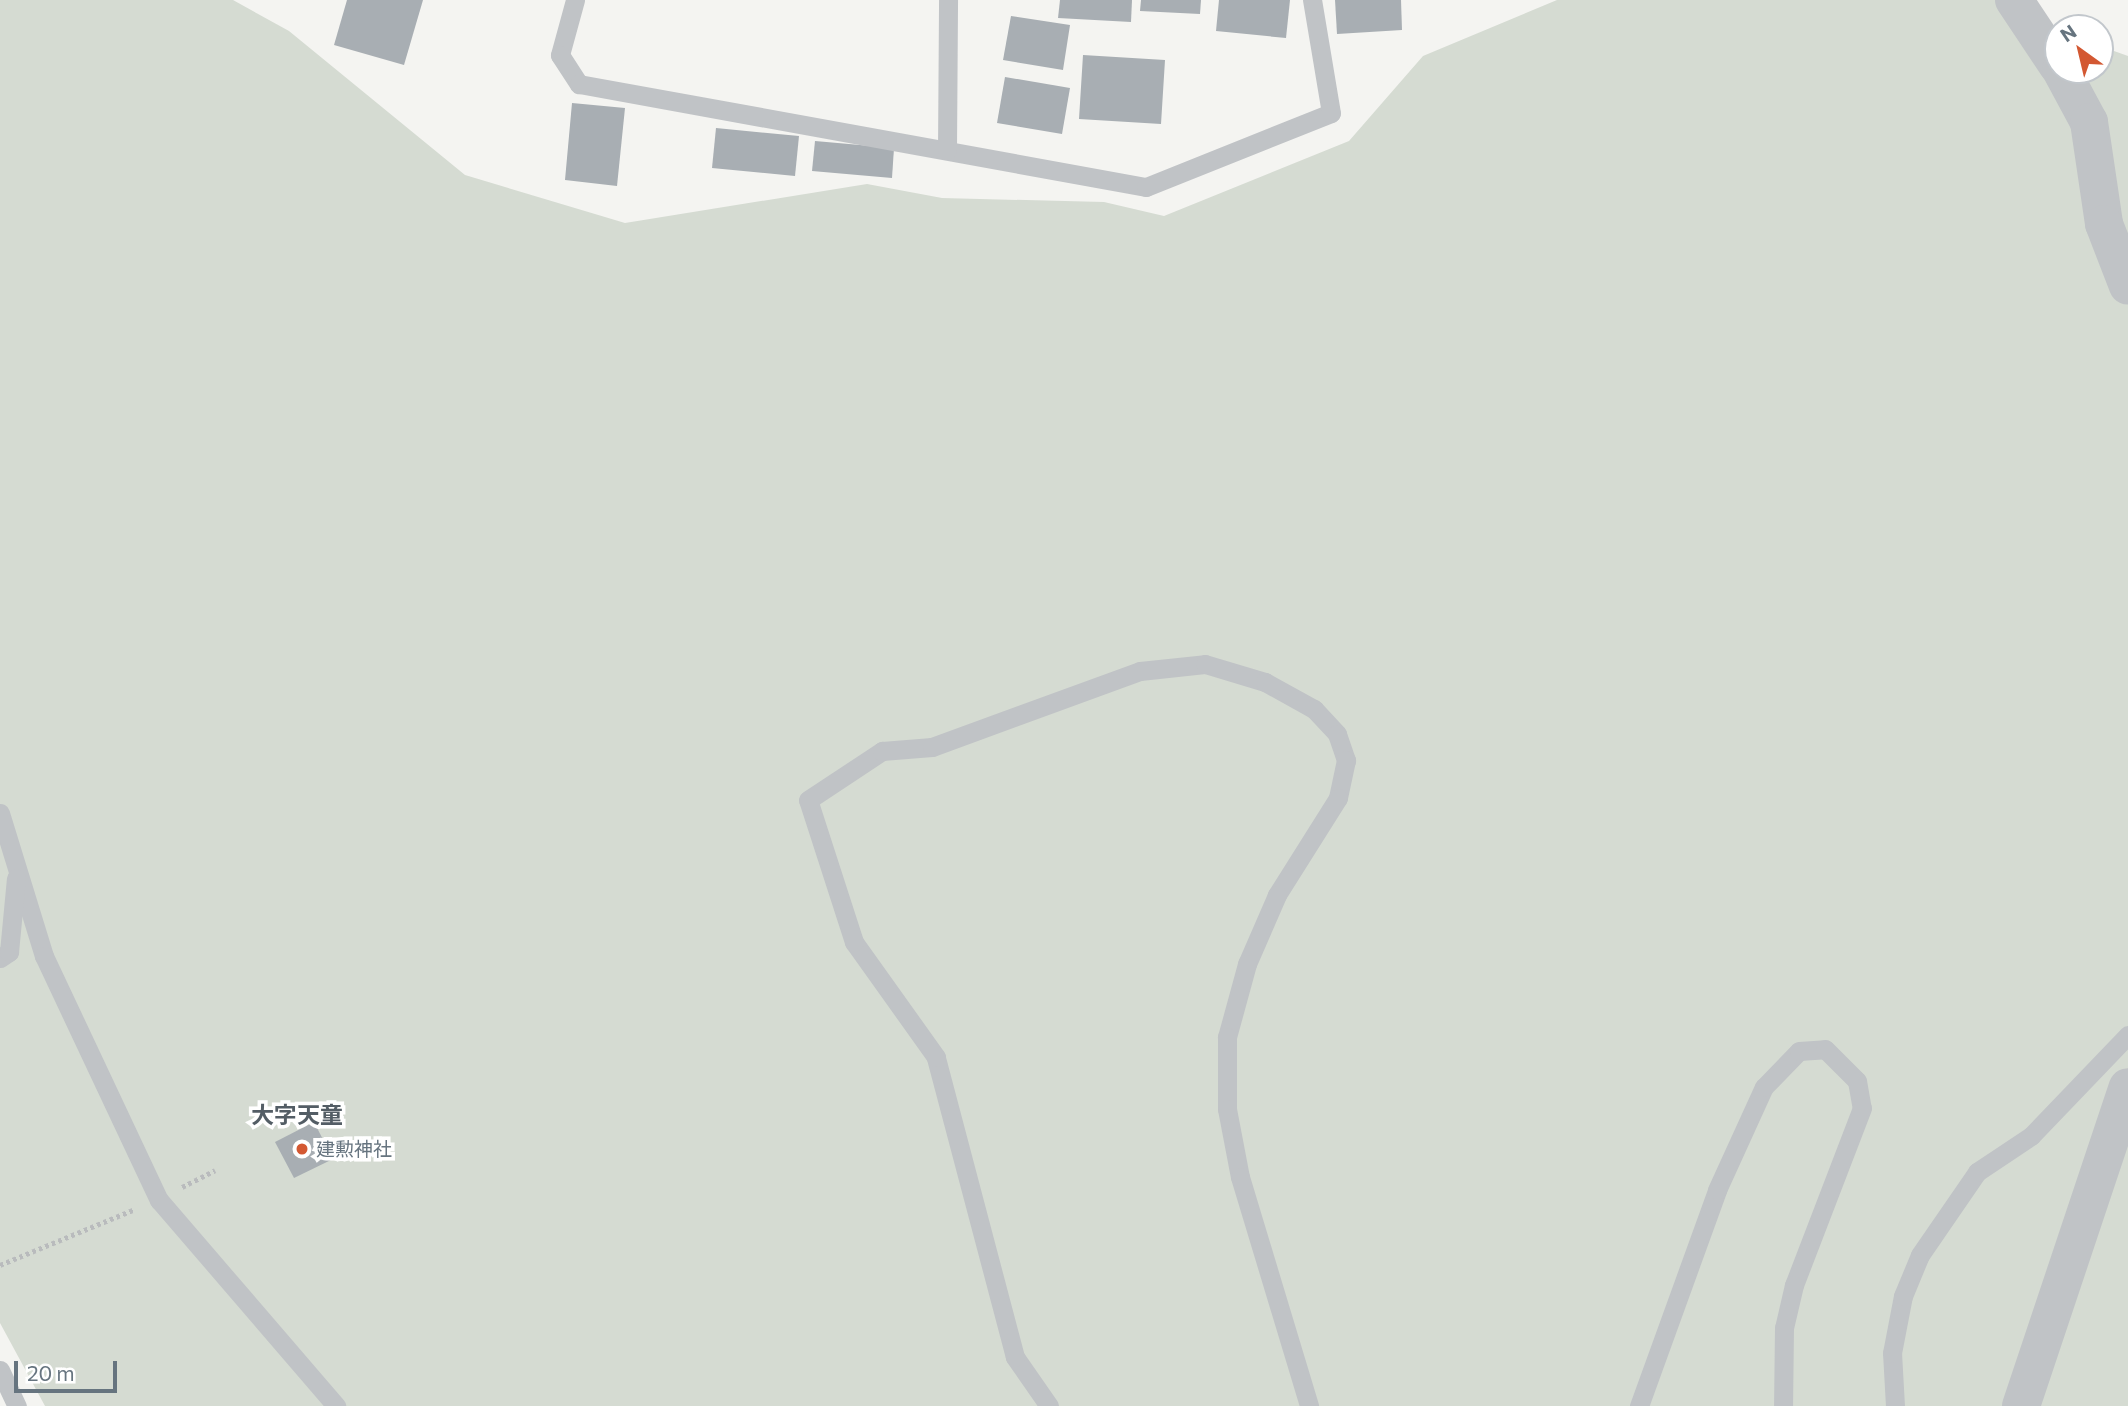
<!DOCTYPE html>
<html>
<head>
<meta charset="utf-8">
<style>
	body { margin:0 }
	#map { position:relative; width:2128px; height:1406px; overflow:hidden; background:#f4f4f1; font-family:Commissioner,"Noto Sans JP",sans-serif }
	div>[style] { position:absolute }
	[style*='--x'] { left:calc(var(--x)*1px); top:calc(var(--y)*1px); width:calc(var(--w)*1px); rotate:calc(var(--a)*1deg) }
	.green>* { inset:0; background:#d5dbd2 }
	.building>* { inset:0; background:#a8aeb3 }
	.path>* { height:4.5px; margin-top:-2.25px; transform-origin:0; background:repeating-linear-gradient(90deg,#b9bbbd 0 3.5px,transparent 0 7px) }
	.lane>* { height:19px; margin:-9.5px; padding:0 9.5px; transform-origin:9.5px; border-radius:9.5px; background:#c0c3c6 }
	.street>* { height:38px; margin:-19px; padding:0 19px; transform-origin:19px; border-radius:19px; background:#c0c3c6 }
	.dots>* { width:19px; height:19px; translate:-50% -50%; box-sizing:border-box; border:4px solid #fff; border-radius:50% }
	span { translate:-50% -50%; white-space:nowrap; text-align:center; line-height:1.15; -webkit-text-stroke:7px #fff; paint-order:stroke }
	.poi-label { font-size:19px; color:#66747f }
	.left { translate:0 -50%; text-align:left }
	.quarter-label { font-size:23px; color:#535d65; font-weight:700 }
	.north { position:absolute; left:2044px; top:14px; width:70px; height:70px; box-sizing:border-box; background:#fff; border:2px solid #c2c7cc; border-radius:50%; rotate:326deg; font-size:19px; font-weight:700; line-height:28px; text-align:center; color:#66747f }
	.north::after { content:''; display:block; margin:auto; width:24px; height:32px; background:#d35832; clip-path:polygon(50% 0,100% 100%,50% 72%,0 100%) }
	.scale { position:absolute; left:14px; top:1361px; width:103px; height:32px; box-sizing:border-box; border:4px solid #66747f; border-top:0; padding-left:9px; font-size:21px; line-height:24px; white-space:nowrap; color:#66747f; -webkit-text-stroke:5px #fff; paint-order:stroke }
</style>
</head>
<body>
<div id="map">
	<div class="green">
		<i style="clip-path:polygon(0 0,233px 0,289px 31px,465px 175px,625px 223px,867px 184px,942px 198px,1104px 202px,1164px 216px,1349px 141px,1423px 56px,1557px 0,2005px 0,2058px 70px,2100px 70px,2100px 46px,2128px 56px,2128px 1406px,45px 1406px,0 1323px)"></i>
	</div>
	<div class="building">
		<i style="clip-path:polygon(347px 0,423px 0,404px 65px,334px 45px)"></i>
		<i style="clip-path:polygon(1060px 0,1132px 0,1131px 22px,1058px 18px)"></i>
		<i style="clip-path:polygon(1141px 0,1201px 0,1200px 14px,1140px 11px)"></i>
		<i style="clip-path:polygon(1219px 0,1290px 0,1286px 38px,1216px 31px)"></i>
		<i style="clip-path:polygon(1335px 0,1401px 0,1402px 30px,1337px 34px)"></i>
		<i style="clip-path:polygon(1011px 16px,1070px 25px,1063px 70px,1003px 60px)"></i>
		<i style="clip-path:polygon(1083px 55px,1165px 60px,1161px 124px,1079px 119px)"></i>
		<i style="clip-path:polygon(1005px 77px,1070px 88px,1062px 134px,997px 123px)"></i>
		<i style="clip-path:polygon(572px 103px,625px 108px,617px 186px,565px 180px)"></i>
		<i style="clip-path:polygon(716px 128px,799px 136px,795px 176px,712px 168px)"></i>
		<i style="clip-path:polygon(815px 141px,894px 148px,892px 178px,812px 171px)"></i>
		<i style="clip-path:polygon(314px 1122px,333px 1159px,294px 1178px,275px 1142px)"></i>
	</div>
	<div class="path">
		<i style="--x:182;--y:1187;--w:37;--a:-27"></i>
		<i style="--x:0;--y:1265;--w:144;--a:-22.5"></i>
	</div>
	<div class="lane">
		<i style="--x:575;--y:0;--w:57;--a:105.3"></i>
		<i style="--x:560;--y:55;--w:35;--a:57"></i>
		<i style="--x:579;--y:84;--w:576;--a:10.3"></i>
		<i style="--x:1146;--y:187;--w:199;--a:-21.8"></i>
		<i style="--x:1331;--y:113;--w:115;--a:-99.5"></i>
		<i style="--x:947;--y:150;--w:150;--a:-89.6"></i>
		<i style="--x:0;--y:813;--w:150;--a:72.9"></i>
		<i style="--x:44;--y:956;--w:270;--a:64.8"></i>
		<i style="--x:159;--y:1200;--w:272;--a:49.3"></i>
		<i style="--x:0;--y:958;--w:11;--a:-34"></i>
		<i style="--x:9;--y:952;--w:74;--a:-84.6"></i>
		<i style="--x:0;--y:1370;--w:40;--a:65"></i>
		<i style="--x:1049;--y:1406;--w:60;--a:-124.8"></i>
		<i style="--x:1015;--y:1357;--w:310;--a:-104.8"></i>
		<i style="--x:936;--y:1057;--w:141;--a:-125.5"></i>
		<i style="--x:854;--y:942;--w:149;--a:-107.9"></i>
		<i style="--x:808;--y:800;--w:89;--a:-33.5"></i>
		<i style="--x:882;--y:751;--w:50;--a:-4.6"></i>
		<i style="--x:932;--y:747;--w:221;--a:-20.1"></i>
		<i style="--x:1140;--y:671;--w:65;--a:-6.1"></i>
		<i style="--x:1205;--y:664;--w:63;--a:16.7"></i>
		<i style="--x:1265;--y:682;--w:56;--a:28.9"></i>
		<i style="--x:1314;--y:709;--w:34;--a:47"></i>
		<i style="--x:1337;--y:734;--w:28;--a:71"></i>
		<i style="--x:1346;--y:760;--w:39;--a:102"></i>
		<i style="--x:1338;--y:798;--w:115;--a:122.2"></i>
		<i style="--x:1277;--y:895;--w:75;--a:113.5"></i>
		<i style="--x:1247;--y:964;--w:76;--a:105.3"></i>
		<i style="--x:1227;--y:1037;--w:72;--a:90"></i>
		<i style="--x:1227;--y:1109;--w:69;--a:79.2"></i>
		<i style="--x:1240;--y:1177;--w:239;--a:73.2"></i>
		<i style="--x:1639;--y:1406;--w:230;--a:-70.1"></i>
		<i style="--x:1717;--y:1190;--w:113;--a:-65.5"></i>
		<i style="--x:1764;--y:1087;--w:50;--a:-45.8"></i>
		<i style="--x:1799;--y:1051;--w:26;--a:-4"></i>
		<i style="--x:1825;--y:1049;--w:45;--a:45"></i>
		<i style="--x:1857;--y:1081;--w:27;--a:80"></i>
		<i style="--x:1862;--y:1108;--w:190;--a:111"></i>
		<i style="--x:1794;--y:1285;--w:44;--a:103.1"></i>
		<i style="--x:1784;--y:1328;--w:78;--a:90.7"></i>
		<i style="--x:1895;--y:1406;--w:53;--a:-93.2"></i>
		<i style="--x:1892;--y:1353;--w:58;--a:-79.1"></i>
		<i style="--x:1903;--y:1296;--w:44;--a:-67.5"></i>
		<i style="--x:1920;--y:1255;--w:101;--a:-55.5"></i>
		<i style="--x:1977;--y:1172;--w:65;--a:-33.7"></i>
		<i style="--x:2031;--y:1136;--w:140;--a:-46.2"></i>
	</div>
	<div class="street">
		<i style="--x:2014;--y:0;--w:79;--a:56.3"></i>
		<i style="--x:2061;--y:70;--w:59;--a:61.7"></i>
		<i style="--x:2089;--y:122;--w:103;--a:81.6"></i>
		<i style="--x:2104;--y:224;--w:66;--a:68.8"></i>
		<i style="--x:2021;--y:1406;--w:336;--a:-71.5"></i>
	</div>
	<div class="dots">
		<i style="left:302px;top:1149px;background:#d35832"></i>
	</div>
	<div class="poi-label">
		<span class="left" style="left:316px;top:1149px">建勲神社</span>
	</div>
	<div class="quarter-label">
		<span style="left:297px;top:1114px">大字天童</span>
	</div>
	<div class="north">N</div>
	<div class="scale">20 m</div>
</div>
</body>
</html>
